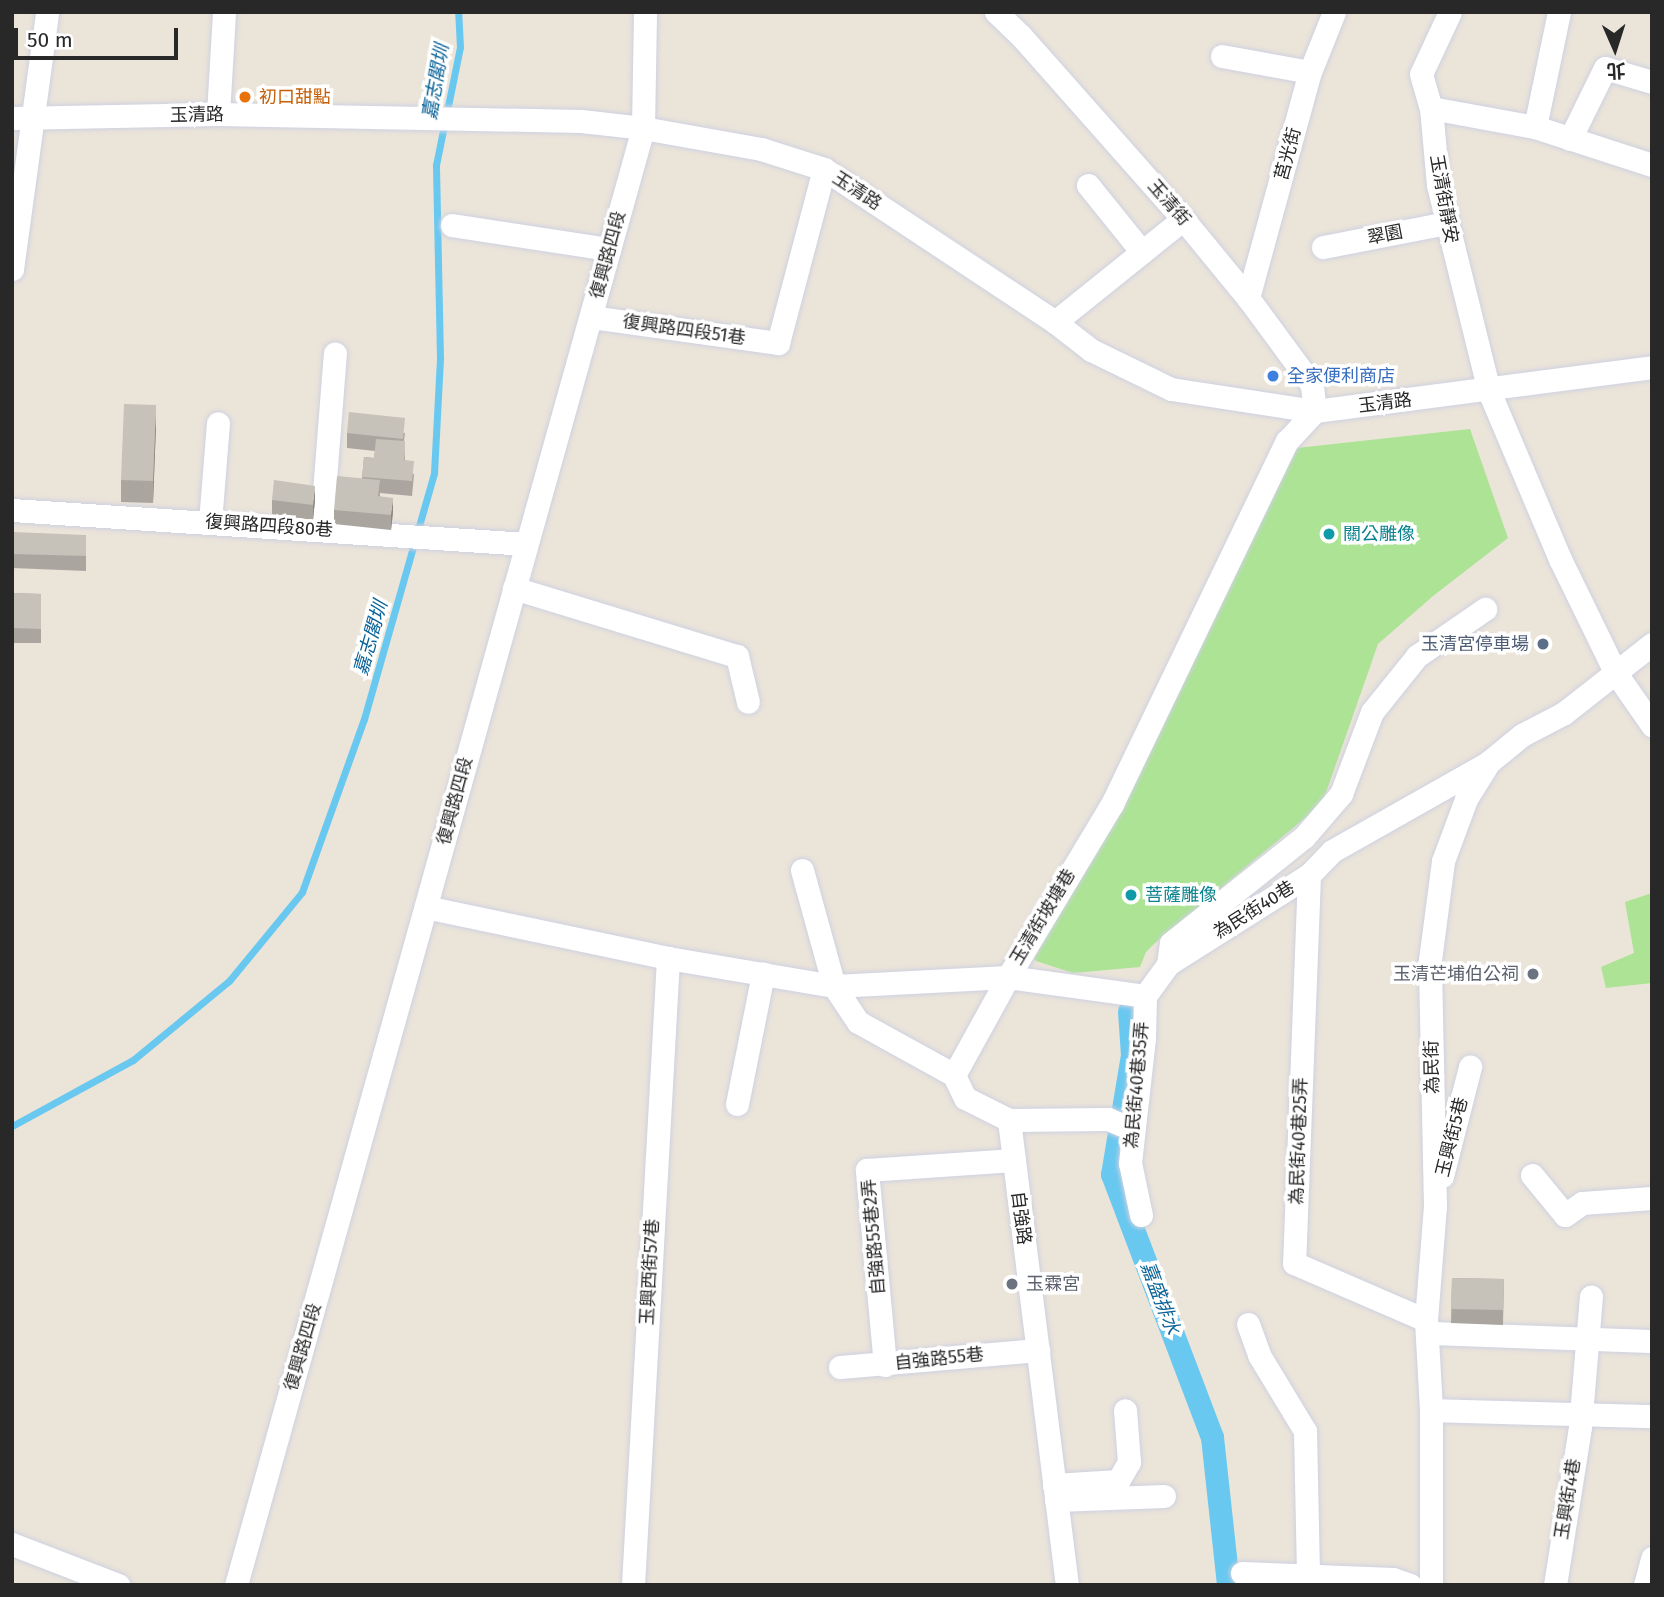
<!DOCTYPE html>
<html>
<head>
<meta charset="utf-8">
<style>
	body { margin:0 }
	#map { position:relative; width:1664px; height:1597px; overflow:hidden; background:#ebe4d9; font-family:"Fira Sans","Noto Sans TC",sans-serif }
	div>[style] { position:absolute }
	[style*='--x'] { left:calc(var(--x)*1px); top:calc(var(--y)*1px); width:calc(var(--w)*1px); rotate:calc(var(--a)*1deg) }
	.green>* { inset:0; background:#ace394 }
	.stream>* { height:7px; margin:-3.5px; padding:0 3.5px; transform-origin:3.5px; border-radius:3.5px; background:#69c8f0 }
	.canal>* { height:23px; margin:-11.5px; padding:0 11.5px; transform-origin:11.5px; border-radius:11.5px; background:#69c8f0 }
	.roads { filter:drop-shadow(0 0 2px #ced1e1) drop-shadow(0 0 2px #ced1e1) }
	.minor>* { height:23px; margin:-11.5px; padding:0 11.5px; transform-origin:11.5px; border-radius:11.5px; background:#fff }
	.wall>* { inset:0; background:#aaa69f }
	.shaded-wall>* { inset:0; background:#8b8782 }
	.building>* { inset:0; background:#c6c1b9 }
	.dots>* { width:19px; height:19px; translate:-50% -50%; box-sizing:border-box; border:4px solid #fff; border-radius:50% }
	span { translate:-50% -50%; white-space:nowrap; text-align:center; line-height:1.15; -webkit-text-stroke:7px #fff; paint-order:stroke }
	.food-label { font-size:18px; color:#c56008 }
	.left { translate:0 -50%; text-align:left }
	.street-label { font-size:18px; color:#282828 }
	.shop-label { font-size:18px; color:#366cbe }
	.culture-label { font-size:18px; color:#0d838f }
	.service-label { font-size:18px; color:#4e5e75 }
	.right { translate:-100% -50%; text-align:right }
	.worship-label { font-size:18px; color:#5b616d }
	.water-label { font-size:19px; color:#0b6499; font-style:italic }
	.frame { position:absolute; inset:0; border:14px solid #282828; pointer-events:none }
	.north { position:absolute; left:1580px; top:14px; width:70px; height:70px; -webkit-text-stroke:5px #fff; paint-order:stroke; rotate:177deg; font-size:19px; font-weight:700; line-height:28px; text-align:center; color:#282828 }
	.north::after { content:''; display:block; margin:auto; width:24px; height:32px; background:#282828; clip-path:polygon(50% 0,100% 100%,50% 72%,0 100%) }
	.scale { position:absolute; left:14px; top:28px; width:164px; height:32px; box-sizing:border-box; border:4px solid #282828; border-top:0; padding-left:9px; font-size:21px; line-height:24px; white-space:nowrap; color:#282828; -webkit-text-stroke:5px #fff; paint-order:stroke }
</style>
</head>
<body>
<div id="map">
	<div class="green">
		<i style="clip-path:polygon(1470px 429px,1508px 538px,1433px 596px,1378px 644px,1322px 804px,1155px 943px,1146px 952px,1140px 967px,1073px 973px,1036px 961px,1028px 951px,1115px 815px,1297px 448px)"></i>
		<i style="clip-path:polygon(1652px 893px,1652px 983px,1606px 988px,1601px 967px,1634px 953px,1625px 902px)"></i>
	</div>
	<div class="stream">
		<i style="--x:12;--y:1126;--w:138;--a:-28.6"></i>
		<i style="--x:133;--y:1060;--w:124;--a:-39.5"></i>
		<i style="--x:229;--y:981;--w:115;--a:-50.6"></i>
		<i style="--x:302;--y:892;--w:184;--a:-70.3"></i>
		<i style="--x:364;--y:719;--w:256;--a:-74.1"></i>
		<i style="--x:434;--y:473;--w:115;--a:-87"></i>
		<i style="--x:440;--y:358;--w:193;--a:-91.2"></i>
		<i style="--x:436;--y:165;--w:120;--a:-78.5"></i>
		<i style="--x:460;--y:47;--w:35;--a:-93"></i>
	</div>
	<div class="canal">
		<i style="--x:1129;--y:1011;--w:44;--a:86.1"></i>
		<i style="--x:1132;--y:1055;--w:121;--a:99.5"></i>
		<i style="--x:1112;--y:1174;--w:281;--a:69.2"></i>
		<i style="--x:1212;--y:1437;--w:149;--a:83.8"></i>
	</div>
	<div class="roads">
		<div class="minor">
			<i style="--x:1450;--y:12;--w:68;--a:115.1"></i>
			<i style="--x:1421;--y:74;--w:35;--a:74"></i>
			<i style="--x:1431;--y:108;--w:77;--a:84.8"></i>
			<i style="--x:1438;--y:185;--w:212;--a:76.1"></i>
			<i style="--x:1489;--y:391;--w:182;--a:67.1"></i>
			<i style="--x:1560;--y:559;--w:126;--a:64"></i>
			<i style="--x:1615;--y:672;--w:65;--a:55.1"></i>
			<i style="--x:1222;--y:56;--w:89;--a:10.3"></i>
			<i style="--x:1431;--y:108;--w:106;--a:10.4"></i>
			<i style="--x:1535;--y:127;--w:123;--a:18"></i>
			<i style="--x:218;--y:114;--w:102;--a:-86.6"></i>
			<i style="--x:12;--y:118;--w:206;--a:-1.1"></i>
			<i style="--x:218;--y:114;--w:363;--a:1.1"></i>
			<i style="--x:581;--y:121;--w:62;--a:6.4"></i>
			<i style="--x:643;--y:128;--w:120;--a:10.1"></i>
			<i style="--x:761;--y:149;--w:66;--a:17.6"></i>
			<i style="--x:824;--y:169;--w:277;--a:33.5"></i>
			<i style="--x:1055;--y:322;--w:46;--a:37.9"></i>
			<i style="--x:1091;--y:350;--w:89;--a:26"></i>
			<i style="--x:1171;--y:389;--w:146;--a:8.7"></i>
			<i style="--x:1315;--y:411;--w:340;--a:-7.4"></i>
			<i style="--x:1535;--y:127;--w:117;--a:-78.2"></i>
			<i style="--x:1570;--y:139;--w:79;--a:-63.8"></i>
			<i style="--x:1605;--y:68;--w:49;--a:16.6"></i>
			<i style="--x:1088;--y:185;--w:86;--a:51.1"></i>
			<i style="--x:452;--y:225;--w:159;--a:8.7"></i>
			<i style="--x:1323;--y:247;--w:126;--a:-11"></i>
			<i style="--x:12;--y:269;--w:259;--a:-82.2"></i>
			<i style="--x:1248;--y:298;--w:234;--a:-74.7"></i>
			<i style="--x:1310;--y:72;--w:65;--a:-68.2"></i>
			<i style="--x:591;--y:317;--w:189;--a:7.9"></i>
			<i style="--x:778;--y:343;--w:180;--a:-75.2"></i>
			<i style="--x:1055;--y:322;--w:164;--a:-38.8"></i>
			<i style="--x:12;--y:510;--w:515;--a:3.78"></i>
			<i style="--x:210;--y:522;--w:99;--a:-85.4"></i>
			<i style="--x:321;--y:530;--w:177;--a:-85.5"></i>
			<i style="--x:514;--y:588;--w:233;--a:17"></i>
			<i style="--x:737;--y:656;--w:47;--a:76.6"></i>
			<i style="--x:802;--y:870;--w:120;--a:74.6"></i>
			<i style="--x:834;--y:986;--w:43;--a:56.3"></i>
			<i style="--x:858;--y:1022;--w:110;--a:28.9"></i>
			<i style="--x:1309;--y:875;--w:388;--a:92.2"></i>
			<i style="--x:1294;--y:1263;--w:144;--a:23.4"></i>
			<i style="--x:426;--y:907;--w:247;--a:11.9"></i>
			<i style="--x:668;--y:958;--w:168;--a:9.6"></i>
			<i style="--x:834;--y:986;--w:174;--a:-3"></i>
			<i style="--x:1008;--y:977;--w:202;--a:-59"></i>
			<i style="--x:1112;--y:804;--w:403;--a:-64.3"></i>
			<i style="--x:1287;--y:441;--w:41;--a:-47"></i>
			<i style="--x:1315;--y:411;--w:26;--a:-97"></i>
			<i style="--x:1312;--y:385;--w:108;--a:-126.3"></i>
			<i style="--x:1248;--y:298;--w:102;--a:-129.4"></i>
			<i style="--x:1183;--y:219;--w:244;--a:-131.5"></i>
			<i style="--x:1021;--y:36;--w:35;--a:-136"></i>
			<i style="--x:1168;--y:964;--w:21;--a:-82"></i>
			<i style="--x:1171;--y:943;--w:170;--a:-38.6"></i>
			<i style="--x:1304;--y:837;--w:57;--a:-49.3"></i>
			<i style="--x:1341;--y:794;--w:88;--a:-69.3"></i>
			<i style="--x:1372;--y:712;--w:72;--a:-51.2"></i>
			<i style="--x:1417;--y:656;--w:83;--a:-34.7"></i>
			<i style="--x:737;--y:1104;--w:133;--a:-78.7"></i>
			<i style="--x:1009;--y:1120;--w:49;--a:-153.4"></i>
			<i style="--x:965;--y:1098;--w:25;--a:-116"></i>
			<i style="--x:954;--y:1075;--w:112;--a:-61.1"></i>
			<i style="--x:1008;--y:977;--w:138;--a:7.9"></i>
			<i style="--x:1145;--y:996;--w:39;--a:-54"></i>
			<i style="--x:1168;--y:964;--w:167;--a:-32.3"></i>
			<i style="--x:1309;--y:875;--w:33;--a:-46"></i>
			<i style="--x:1332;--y:851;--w:175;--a:-29.5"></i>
			<i style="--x:1009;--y:1120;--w:469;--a:82.9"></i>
			<i style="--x:1009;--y:1120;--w:99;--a:-0.6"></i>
			<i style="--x:1108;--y:1119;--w:26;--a:23"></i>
			<i style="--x:1532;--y:1175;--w:52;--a:50.5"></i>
			<i style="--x:1565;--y:1215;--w:21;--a:-35"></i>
			<i style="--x:1582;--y:1203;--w:70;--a:-4.1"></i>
			<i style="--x:1442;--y:1176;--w:113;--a:-75.6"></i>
			<i style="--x:1141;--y:1215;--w:53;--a:-101.9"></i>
			<i style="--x:1130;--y:1163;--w:126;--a:-83.6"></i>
			<i style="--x:1144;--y:1038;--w:42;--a:-88.6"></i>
			<i style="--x:1248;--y:1324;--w:33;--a:70"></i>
			<i style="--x:1259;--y:1355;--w:89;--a:58.8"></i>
			<i style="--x:1305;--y:1431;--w:145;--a:88.8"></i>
			<i style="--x:1429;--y:1333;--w:223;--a:2.1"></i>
			<i style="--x:885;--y:1365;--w:196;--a:-95.3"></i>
			<i style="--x:867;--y:1170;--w:147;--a:-3.9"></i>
			<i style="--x:840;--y:1367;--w:199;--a:-4.9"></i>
			<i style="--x:1431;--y:1410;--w:221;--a:1.6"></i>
			<i style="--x:1054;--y:1485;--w:64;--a:-3.6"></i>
			<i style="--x:1118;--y:1481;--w:22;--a:-60"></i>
			<i style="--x:1129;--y:1462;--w:52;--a:-94.4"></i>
			<i style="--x:1056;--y:1500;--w:108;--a:-2.1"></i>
			<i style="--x:12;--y:1544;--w:114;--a:21.1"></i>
			<i style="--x:1242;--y:1573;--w:151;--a:2.3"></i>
			<i style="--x:1393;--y:1579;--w:18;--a:19"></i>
			<i style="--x:236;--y:1585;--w:1513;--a:-74.39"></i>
			<i style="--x:643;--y:128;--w:116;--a:-89"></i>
			<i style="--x:633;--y:1585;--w:628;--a:-86.8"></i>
			<i style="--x:1431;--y:1585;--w:175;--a:-90"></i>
			<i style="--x:1431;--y:1410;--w:90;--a:-93.2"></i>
			<i style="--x:1426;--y:1320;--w:114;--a:-85.5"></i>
			<i style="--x:1435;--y:1206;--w:246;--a:-91.2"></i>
			<i style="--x:1430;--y:960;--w:100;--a:-82.5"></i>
			<i style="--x:1443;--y:861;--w:66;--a:-69.6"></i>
			<i style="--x:1466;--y:799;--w:44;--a:-58.1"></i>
			<i style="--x:1489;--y:762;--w:43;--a:-39.3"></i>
			<i style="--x:1522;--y:735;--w:47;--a:-27.6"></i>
			<i style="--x:1564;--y:713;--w:112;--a:-38.1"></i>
			<i style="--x:1555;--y:1585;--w:160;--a:-81"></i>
			<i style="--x:1580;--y:1427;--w:131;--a:-85.2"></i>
			<i style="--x:1645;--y:1585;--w:28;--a:-75"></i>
		</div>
	</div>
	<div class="wall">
		<i style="clip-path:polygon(156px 426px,153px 503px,121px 502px,121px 480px)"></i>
		<i style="clip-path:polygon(347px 433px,405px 433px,404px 441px,405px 460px,414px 475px,412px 496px,380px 493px,380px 497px,393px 512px,391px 530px,334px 524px,334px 510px,362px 479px,364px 457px,374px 458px,375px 451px,347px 448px)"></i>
		<i style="clip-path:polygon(272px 500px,315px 500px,313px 520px,272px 514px)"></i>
		<i style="clip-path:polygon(12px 532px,86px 550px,86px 571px,12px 568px)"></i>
		<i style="clip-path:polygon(12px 593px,41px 594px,41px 643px,12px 643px)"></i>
		<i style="clip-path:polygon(1452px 1278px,1504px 1279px,1503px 1325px,1451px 1323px)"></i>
	</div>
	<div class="shaded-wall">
		<i style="clip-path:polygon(156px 405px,156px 426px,153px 503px,153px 481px)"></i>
		<i style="clip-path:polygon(315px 486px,315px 500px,313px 520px,313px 505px)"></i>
		<i style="clip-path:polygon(393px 498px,393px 512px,391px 530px,391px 515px)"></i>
	</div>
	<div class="building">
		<i style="clip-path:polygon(124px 404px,156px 405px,153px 481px,121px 480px)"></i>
		<i style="clip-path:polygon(349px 412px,405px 418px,403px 439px,347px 433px)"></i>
		<i style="clip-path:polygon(376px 439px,405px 441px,404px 460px,414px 461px,412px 481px,362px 477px,364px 457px,374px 458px)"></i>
		<i style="clip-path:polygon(337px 476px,380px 480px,378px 496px,393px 498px,391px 515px,334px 510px)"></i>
		<i style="clip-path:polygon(274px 480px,315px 486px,313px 505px,272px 500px)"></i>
		<i style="clip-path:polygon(12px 532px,86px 535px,86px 556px,12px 554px)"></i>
		<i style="clip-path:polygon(12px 593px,41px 594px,41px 629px,12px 628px)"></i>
		<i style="clip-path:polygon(1452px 1278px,1504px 1279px,1503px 1310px,1451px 1309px)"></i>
	</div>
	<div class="dots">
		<i style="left:245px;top:97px;background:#e8710a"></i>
		<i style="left:1273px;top:376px;background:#3f7fe0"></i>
		<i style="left:1329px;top:534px;background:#0f9aa8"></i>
		<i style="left:1543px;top:644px;background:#5c6f8a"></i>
		<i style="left:1131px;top:895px;background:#0f9aa8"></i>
		<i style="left:1533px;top:974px;background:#6b7280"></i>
		<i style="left:1012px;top:1284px;background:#6b7280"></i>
	</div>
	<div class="food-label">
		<span class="left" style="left:259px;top:97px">初口甜點</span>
	</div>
	<div class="street-label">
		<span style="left:197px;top:115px;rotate:-1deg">玉清路</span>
		<span style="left:1288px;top:154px;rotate:-75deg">莒光街</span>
		<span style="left:857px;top:191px;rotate:33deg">玉清路</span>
		<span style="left:1444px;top:199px;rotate:80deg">玉清街靜安</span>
		<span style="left:1169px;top:203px;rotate:49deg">玉清街</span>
		<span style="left:1385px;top:235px;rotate:-11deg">翠園</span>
		<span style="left:608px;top:255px;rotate:-75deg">復興路四段</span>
		<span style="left:684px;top:330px;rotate:8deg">復興路四段51巷</span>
		<span style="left:1385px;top:403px;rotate:-7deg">玉清路</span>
		<span style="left:269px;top:526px;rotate:4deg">復興路四段80巷</span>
		<span style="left:455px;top:801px;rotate:-75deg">復興路四段</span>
		<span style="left:1254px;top:910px;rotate:-32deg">為民街40巷</span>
		<span style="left:1043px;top:917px;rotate:-59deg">玉清街坡塘巷</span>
		<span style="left:1432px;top:1067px;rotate:-91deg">為民街</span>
		<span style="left:1137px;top:1085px;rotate:-85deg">為民街40巷35弄</span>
		<span style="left:1452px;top:1137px;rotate:-76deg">玉興街5巷</span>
		<span style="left:1299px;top:1141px;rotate:-88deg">為民街40巷25弄</span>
		<span style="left:1021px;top:1218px;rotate:83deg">自強路</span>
		<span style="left:874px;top:1237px;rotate:-95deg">自強路55巷2弄</span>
		<span style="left:650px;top:1272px;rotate:-87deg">玉興西街57巷</span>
		<span style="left:303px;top:1347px;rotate:-74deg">復興路四段</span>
		<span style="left:939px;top:1359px;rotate:-6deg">自強路55巷</span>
		<span style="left:1568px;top:1499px;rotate:-81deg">玉興街4巷</span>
	</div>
	<div class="shop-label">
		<span class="left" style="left:1287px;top:376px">全家便利商店</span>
	</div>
	<div class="culture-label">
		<span class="left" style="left:1343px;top:534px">關公雕像</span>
		<span class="left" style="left:1145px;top:895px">菩薩雕像</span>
	</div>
	<div class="service-label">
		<span class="right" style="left:1529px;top:644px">玉清宮停車場</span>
	</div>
	<div class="worship-label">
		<span class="right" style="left:1519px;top:974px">玉清芒埔伯公祠</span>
		<span class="left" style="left:1026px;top:1284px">玉霖宮</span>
	</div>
	<div class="water-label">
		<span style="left:436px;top:82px;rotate:-80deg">嘉志閣圳</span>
		<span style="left:371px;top:638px;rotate:-74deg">嘉志閣圳</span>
		<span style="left:1160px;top:1298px;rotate:69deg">嘉盛排水</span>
	</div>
	<div class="frame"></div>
	<div class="north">北</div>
	<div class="scale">50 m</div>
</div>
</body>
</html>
